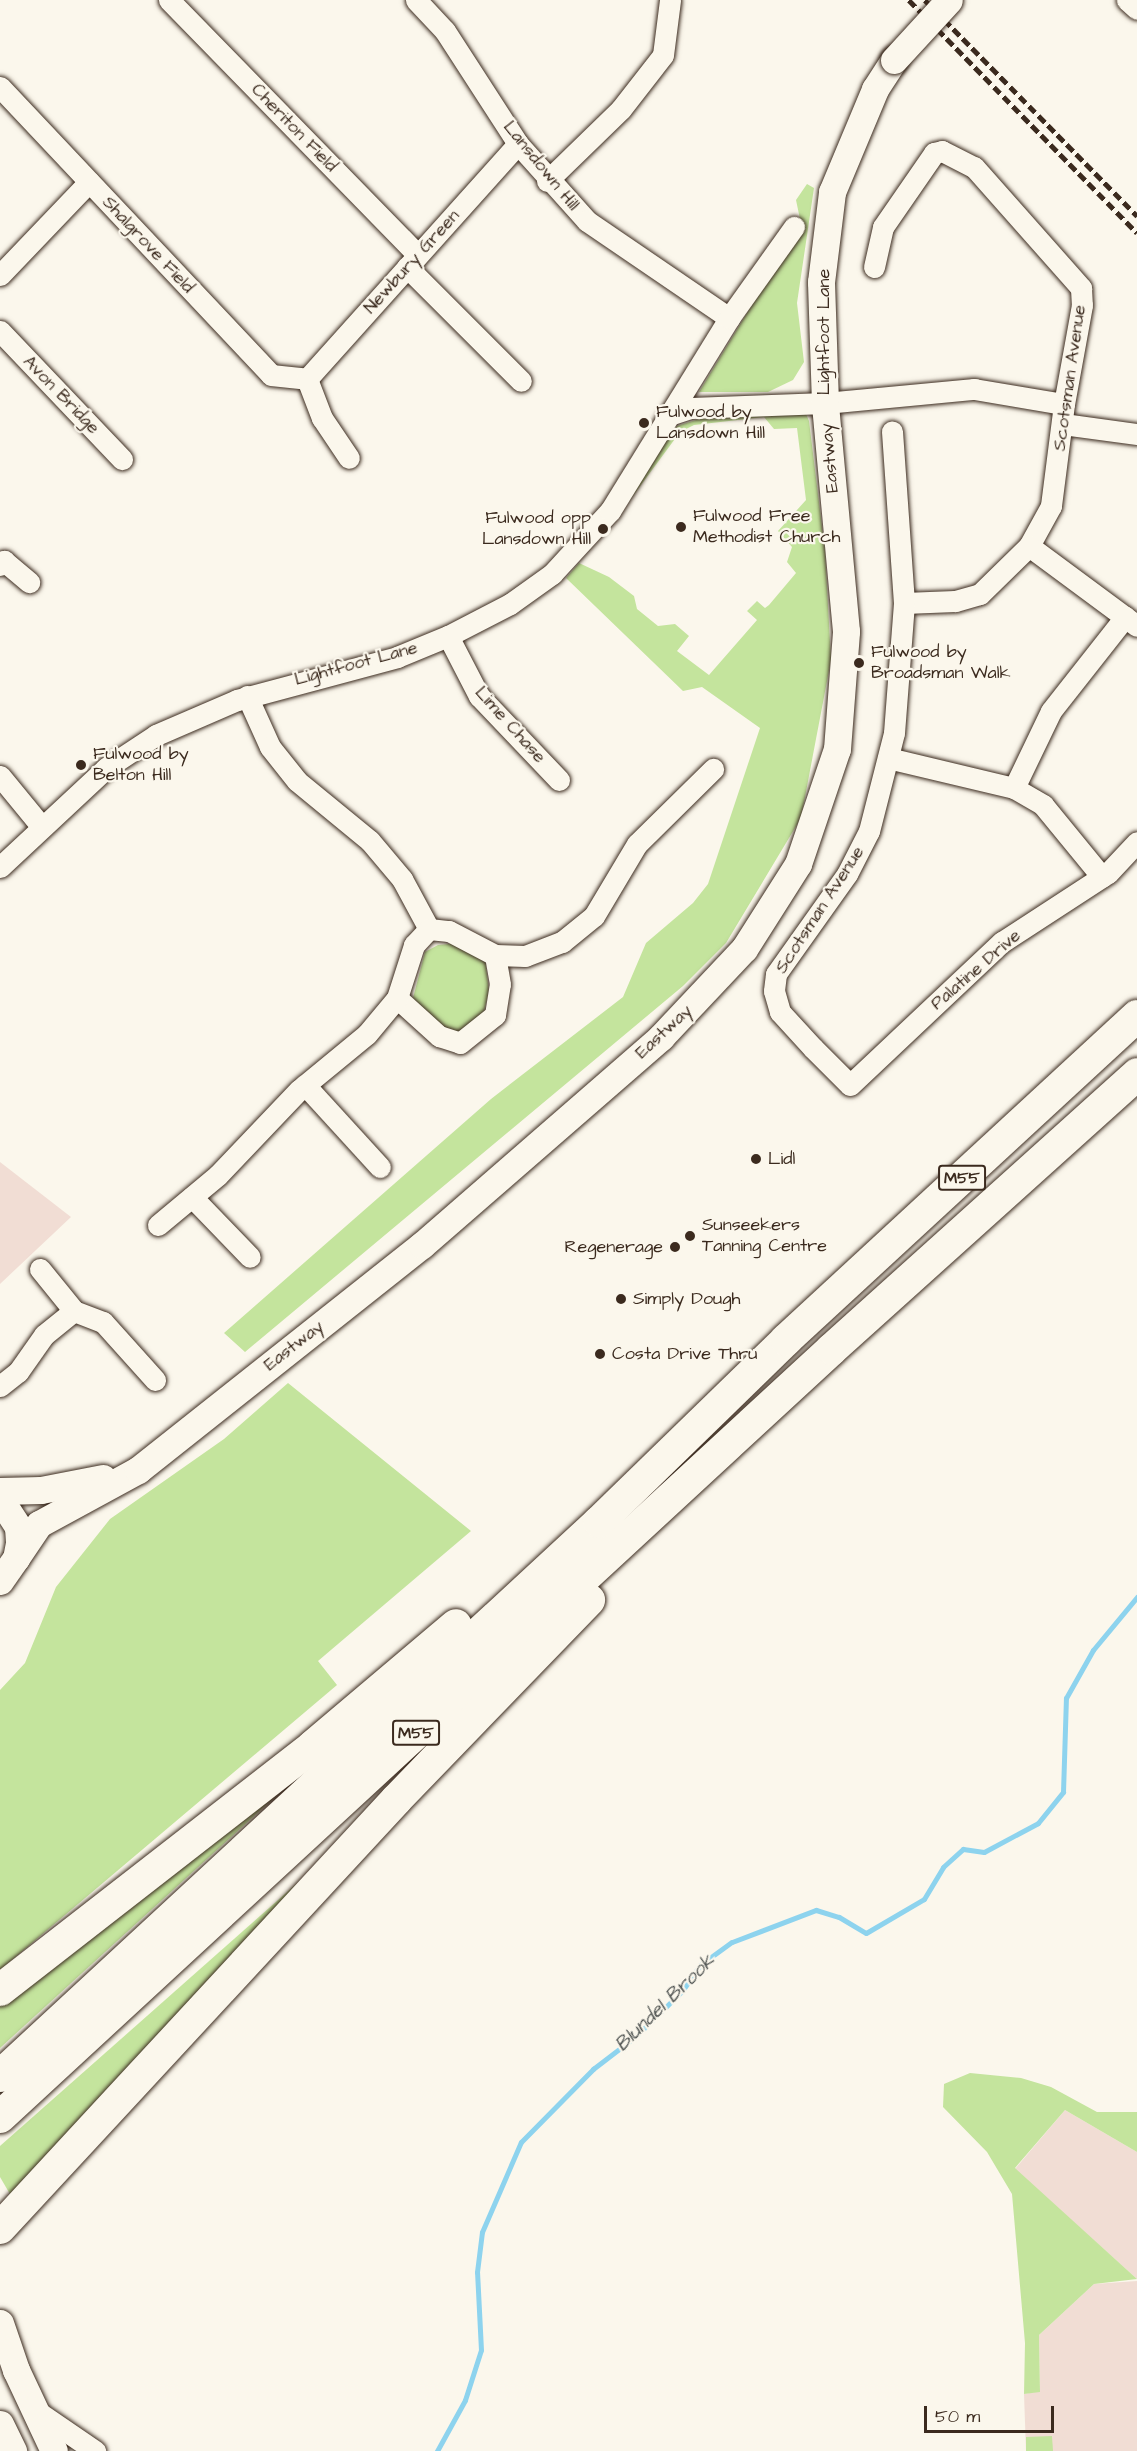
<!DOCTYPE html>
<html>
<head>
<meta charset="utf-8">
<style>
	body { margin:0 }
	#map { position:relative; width:1137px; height:2451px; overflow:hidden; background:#fbf7ec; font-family:"Architects Daughter",sans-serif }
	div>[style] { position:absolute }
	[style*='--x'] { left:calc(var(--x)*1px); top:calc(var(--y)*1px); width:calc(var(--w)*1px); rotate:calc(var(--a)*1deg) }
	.built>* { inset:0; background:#f1ddd4 }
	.green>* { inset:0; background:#c4e49d }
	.stream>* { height:5px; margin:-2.5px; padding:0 2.5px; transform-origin:2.5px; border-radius:2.5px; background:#8dd3ee }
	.roads { filter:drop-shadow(0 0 2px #3b2a1e) drop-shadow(0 0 2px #3b2a1e) }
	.minor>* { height:21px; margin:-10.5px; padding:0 10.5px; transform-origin:10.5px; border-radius:10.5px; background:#fbf7ec }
	.major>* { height:27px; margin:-13.5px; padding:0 13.5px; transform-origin:13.5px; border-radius:13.5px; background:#fbf7ec }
	.highway>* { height:32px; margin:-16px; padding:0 16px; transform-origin:16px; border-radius:16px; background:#fbf7ec }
	.rail>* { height:4.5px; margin-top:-2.25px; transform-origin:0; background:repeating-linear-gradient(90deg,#3b2a1e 0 9px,transparent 0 13.5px) }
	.bridges { filter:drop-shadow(0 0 2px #3b2a1e) drop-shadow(0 0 2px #3b2a1e) }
	.major-bridge>* { height:27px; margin:-13.5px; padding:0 13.5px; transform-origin:13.5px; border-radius:13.5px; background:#fbf7ec }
	.dots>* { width:16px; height:16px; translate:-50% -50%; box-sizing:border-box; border:3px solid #fbf7ec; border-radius:50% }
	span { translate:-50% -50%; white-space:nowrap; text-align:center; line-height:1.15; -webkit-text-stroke:4.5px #fbf7ec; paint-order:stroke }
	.shield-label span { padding:2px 4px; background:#fbf7ec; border:2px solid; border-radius:4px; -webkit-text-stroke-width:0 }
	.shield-label { font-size:16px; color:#3b2a1e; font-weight:700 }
	.street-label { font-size:18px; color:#3b2a1e }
	.poi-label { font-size:18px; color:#3b2a1e }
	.left { translate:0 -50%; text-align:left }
	.right { translate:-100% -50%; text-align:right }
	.water-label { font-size:20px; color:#505452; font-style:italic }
	.scale { position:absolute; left:924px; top:2406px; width:130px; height:27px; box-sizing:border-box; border:3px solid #3b2a1e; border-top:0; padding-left:8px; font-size:18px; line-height:21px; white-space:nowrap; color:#3b2a1e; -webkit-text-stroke:4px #fbf7ec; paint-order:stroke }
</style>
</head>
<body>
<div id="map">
	<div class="built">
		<i style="clip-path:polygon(0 1162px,71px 1217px,0 1284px)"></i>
		<i style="clip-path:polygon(1065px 2110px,1137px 2152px,1137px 2279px,1015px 2169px)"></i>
		<i style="clip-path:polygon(1137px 2281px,1137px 2451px,1026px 2451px,1024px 2394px,1040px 2391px,1039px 2335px,1094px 2284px)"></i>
	</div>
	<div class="green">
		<i style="clip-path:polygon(807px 184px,814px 188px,797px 303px,804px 362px,793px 380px,768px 392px,699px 392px,801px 224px,796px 200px)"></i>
		<i style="clip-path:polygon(715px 414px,806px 414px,809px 421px,825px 551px,831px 660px,801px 818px,726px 943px,683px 986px,245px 1352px,224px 1333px,491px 1099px,623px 997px,646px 943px,693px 903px,708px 884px,760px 728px,702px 687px,683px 691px,566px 578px,579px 563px,609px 577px,634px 596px,637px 609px,658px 626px,675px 624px,689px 636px,677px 651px,709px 675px,757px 620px,747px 611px,757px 601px,765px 608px,769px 605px,796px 573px,787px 562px,792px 547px,778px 531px,806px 500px,797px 428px,774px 429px,764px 417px,694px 425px,680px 432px,616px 519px,589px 547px,677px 426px)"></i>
		<i style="clip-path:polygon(459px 943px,485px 959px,489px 991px,482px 1019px,463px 1032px,444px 1030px,413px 998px,425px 952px,438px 945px)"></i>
		<i style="clip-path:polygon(288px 1383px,471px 1531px,318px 1661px,337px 1685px,0 1970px,0 1690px,25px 1663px,56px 1587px,110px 1519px,224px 1439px)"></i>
		<i style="clip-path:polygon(347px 1731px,0 2048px,0 1999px)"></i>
		<i style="clip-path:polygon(329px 1855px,14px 2201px,0 2177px,0 2146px)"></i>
		<i style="clip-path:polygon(970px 2073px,1021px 2078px,1051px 2087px,1097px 2112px,1137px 2112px,1137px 2152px,1065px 2110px,1015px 2168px,1137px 2279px,1094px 2284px,1039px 2335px,1040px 2392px,1024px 2394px,1025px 2343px,1012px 2194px,987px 2152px,943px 2107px,944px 2084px)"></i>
		<i style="clip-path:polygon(1052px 2436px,1053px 2451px,1026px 2451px,1026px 2437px)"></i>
	</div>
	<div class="stream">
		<i style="--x:437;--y:2451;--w:58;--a:-61.2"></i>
		<i style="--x:465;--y:2400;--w:52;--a:-72.3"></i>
		<i style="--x:481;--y:2350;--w:78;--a:-92.9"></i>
		<i style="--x:477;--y:2272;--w:40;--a:-82.9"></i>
		<i style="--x:482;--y:2232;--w:98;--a:-66.6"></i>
		<i style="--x:521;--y:2142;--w:103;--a:-45.4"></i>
		<i style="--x:593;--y:2069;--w:54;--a:-37.5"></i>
		<i style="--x:636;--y:2036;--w:64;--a:-44.4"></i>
		<i style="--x:682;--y:1991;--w:32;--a:-55"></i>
		<i style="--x:700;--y:1965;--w:39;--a:-36"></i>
		<i style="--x:732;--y:1942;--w:90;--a:-20.9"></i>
		<i style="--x:816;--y:1910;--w:24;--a:17"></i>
		<i style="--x:839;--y:1917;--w:31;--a:31"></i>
		<i style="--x:866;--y:1933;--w:67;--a:-30.4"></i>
		<i style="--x:924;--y:1899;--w:37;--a:-59"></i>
		<i style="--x:943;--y:1867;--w:27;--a:-42"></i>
		<i style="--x:963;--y:1849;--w:21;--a:8"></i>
		<i style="--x:984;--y:1852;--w:61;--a:-28.2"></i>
		<i style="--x:1038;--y:1823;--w:40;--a:-51"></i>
		<i style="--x:1063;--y:1792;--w:94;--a:-88.2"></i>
		<i style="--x:1066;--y:1698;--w:55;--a:-60.6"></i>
		<i style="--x:1093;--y:1650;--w:69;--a:-50.3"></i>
	</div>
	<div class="roads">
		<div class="minor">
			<i style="--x:169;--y:0;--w:356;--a:45.7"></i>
			<i style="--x:416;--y:0;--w:42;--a:46.9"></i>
			<i style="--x:445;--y:31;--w:135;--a:57.1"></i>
			<i style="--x:518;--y:144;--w:103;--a:48.1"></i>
			<i style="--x:587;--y:221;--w:172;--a:34.3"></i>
			<i style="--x:1127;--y:0;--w:13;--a:42"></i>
			<i style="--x:0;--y:87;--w:395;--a:46.7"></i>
			<i style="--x:271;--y:375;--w:36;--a:6"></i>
			<i style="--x:547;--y:181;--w:103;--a:-44.2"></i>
			<i style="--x:621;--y:109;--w:68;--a:-52.1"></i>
			<i style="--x:663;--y:55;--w:55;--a:-82.7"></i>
			<i style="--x:407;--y:267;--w:161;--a:45"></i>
			<i style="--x:874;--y:267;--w:41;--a:-77.3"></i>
			<i style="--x:883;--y:227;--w:90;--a:-55.4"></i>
			<i style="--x:934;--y:153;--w:8;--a:-14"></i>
			<i style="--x:942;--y:151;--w:36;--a:27"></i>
			<i style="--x:974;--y:167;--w:162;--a:48.5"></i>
			<i style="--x:1081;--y:288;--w:17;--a:87"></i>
			<i style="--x:1082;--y:305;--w:101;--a:100.3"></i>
			<i style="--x:1064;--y:404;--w:103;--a:97.3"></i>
			<i style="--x:1051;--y:506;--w:46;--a:118.8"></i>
			<i style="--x:1029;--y:546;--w:69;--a:135.6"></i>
			<i style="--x:980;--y:594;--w:26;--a:164"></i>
			<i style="--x:955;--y:601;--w:51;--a:177.8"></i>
			<i style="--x:904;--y:603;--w:172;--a:-94"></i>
			<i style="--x:0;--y:275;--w:129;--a:-46.3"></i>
			<i style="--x:0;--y:331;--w:177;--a:46.4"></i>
			<i style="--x:307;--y:379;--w:316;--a:-48.1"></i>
			<i style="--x:307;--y:379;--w:42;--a:69"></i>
			<i style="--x:322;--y:418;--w:48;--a:56"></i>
			<i style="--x:672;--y:414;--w:20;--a:-18"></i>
			<i style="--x:691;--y:408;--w:134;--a:-2.1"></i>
			<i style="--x:825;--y:403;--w:150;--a:-5.4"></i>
			<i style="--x:974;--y:389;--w:91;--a:9.5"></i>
			<i style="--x:1063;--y:424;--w:75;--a:7.7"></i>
			<i style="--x:1029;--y:546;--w:134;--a:36.5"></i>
			<i style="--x:0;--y:565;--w:6;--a:-45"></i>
			<i style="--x:4;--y:561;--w:33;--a:40"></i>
			<i style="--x:904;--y:603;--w:130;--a:94.4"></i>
			<i style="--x:894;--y:733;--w:101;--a:104.3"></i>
			<i style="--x:869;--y:831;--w:48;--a:117.1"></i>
			<i style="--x:847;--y:874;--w:123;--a:125.4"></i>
			<i style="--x:776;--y:974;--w:17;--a:97"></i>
			<i style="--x:774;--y:991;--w:22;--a:74"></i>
			<i style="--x:780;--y:1012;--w:49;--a:47.5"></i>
			<i style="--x:813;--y:1048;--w:52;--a:45"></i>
			<i style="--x:850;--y:1085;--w:209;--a:-43.3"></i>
			<i style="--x:1002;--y:942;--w:126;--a:-33.1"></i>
			<i style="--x:1108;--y:873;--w:42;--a:-46.9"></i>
			<i style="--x:448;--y:636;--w:68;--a:62.7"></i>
			<i style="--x:479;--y:696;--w:116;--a:46.4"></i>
			<i style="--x:247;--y:696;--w:56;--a:65.7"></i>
			<i style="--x:270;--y:747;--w:43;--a:51.5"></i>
			<i style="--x:297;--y:781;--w:94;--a:39.4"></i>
			<i style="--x:370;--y:841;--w:50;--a:49.9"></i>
			<i style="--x:402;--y:879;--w:57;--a:61.6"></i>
			<i style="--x:888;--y:758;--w:130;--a:13.4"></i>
			<i style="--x:1014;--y:788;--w:34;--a:30"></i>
			<i style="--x:1043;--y:805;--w:93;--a:50.7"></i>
			<i style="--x:0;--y:776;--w:65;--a:50.6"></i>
			<i style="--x:1014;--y:788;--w:85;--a:-64.3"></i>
			<i style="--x:1051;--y:711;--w:120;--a:-51.8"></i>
			<i style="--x:0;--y:867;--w:145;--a:-43"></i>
			<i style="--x:106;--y:768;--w:60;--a:-33.4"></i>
			<i style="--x:156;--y:735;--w:88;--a:-23.4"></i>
			<i style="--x:237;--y:700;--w:166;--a:-15"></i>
			<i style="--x:397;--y:657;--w:55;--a:-22.4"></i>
			<i style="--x:448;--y:636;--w:70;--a:-27.3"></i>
			<i style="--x:510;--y:604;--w:52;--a:-35.5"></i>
			<i style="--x:552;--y:574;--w:86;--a:-47.4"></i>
			<i style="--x:610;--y:511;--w:227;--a:-58.3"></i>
			<i style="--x:729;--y:318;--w:112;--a:-54.5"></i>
			<i style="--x:397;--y:998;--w:57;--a:42.1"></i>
			<i style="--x:439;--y:1036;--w:22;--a:18"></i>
			<i style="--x:460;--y:1043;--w:45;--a:-38.7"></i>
			<i style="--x:495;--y:1015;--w:31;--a:-81"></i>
			<i style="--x:500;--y:984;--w:29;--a:-100"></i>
			<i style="--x:305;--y:1085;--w:111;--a:47.6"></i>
			<i style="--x:192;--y:1197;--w:83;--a:46"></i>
			<i style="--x:158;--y:1225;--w:78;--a:-39.8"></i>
			<i style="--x:218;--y:1175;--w:117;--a:-46.4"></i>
			<i style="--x:299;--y:1090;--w:88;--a:-39.5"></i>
			<i style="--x:367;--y:1034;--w:47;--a:-50.2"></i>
			<i style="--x:397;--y:998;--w:56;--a:-72.2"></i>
			<i style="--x:414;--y:945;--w:22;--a:-47"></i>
			<i style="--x:429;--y:929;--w:20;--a:6"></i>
			<i style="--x:449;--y:931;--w:52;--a:27.6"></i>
			<i style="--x:495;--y:955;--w:30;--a:2"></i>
			<i style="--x:525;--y:956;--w:40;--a:-21"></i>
			<i style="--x:562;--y:942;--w:41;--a:-39.1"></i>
			<i style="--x:594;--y:916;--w:84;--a:-59.2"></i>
			<i style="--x:637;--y:844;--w:107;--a:-44.6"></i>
			<i style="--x:40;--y:1269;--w:54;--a:51"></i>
			<i style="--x:0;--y:1386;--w:23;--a:-38"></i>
			<i style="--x:18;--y:1372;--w:45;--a:-54.9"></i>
			<i style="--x:44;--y:1335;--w:38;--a:-39"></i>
			<i style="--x:74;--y:1311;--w:31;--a:21"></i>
			<i style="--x:103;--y:1322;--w:78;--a:48.1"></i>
			<i style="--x:35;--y:2410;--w:73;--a:34.3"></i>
		</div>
		<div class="major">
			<i style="--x:0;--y:1491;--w:41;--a:-1.4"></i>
			<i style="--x:41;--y:1490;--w:63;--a:-11"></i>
			<i style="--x:0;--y:1499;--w:33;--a:57"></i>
			<i style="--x:18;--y:1527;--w:16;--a:86"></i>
			<i style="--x:19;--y:1543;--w:15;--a:101"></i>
			<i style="--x:16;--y:1558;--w:28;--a:125"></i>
			<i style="--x:16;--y:1558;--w:41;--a:-55.9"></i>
			<i style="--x:39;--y:1524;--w:113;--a:-28.6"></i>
			<i style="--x:138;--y:1470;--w:362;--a:-38.4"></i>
			<i style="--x:422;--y:1245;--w:317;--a:-41"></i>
			<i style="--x:661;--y:1037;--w:121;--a:-46.7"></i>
			<i style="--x:744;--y:949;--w:101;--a:-57.6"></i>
			<i style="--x:798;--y:864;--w:121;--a:-71.3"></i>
			<i style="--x:837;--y:749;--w:118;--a:-85.6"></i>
			<i style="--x:846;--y:631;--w:229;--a:-95.3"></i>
			<i style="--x:825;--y:403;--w:121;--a:-91.9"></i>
			<i style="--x:821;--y:282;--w:91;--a:-83"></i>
			<i style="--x:832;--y:192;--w:112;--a:-67.3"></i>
			<i style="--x:875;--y:89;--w:35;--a:-57"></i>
			<i style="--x:0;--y:2323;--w:50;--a:71.2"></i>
			<i style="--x:16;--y:2370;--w:89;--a:64.9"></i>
			<i style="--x:0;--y:2424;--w:30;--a:64"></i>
		</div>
		<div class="highway">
			<i style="--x:0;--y:1990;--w:397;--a:-37.9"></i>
			<i style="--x:313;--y:1746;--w:187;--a:-40.2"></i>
			<i style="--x:0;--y:2076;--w:816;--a:-42.76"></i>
			<i style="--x:599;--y:1522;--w:261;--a:-44.2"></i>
			<i style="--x:786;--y:1340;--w:478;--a:-42.7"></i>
			<i style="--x:0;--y:2117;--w:1132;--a:-42.71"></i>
			<i style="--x:832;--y:1349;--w:411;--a:-42"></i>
			<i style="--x:0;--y:2228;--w:583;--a:-47.22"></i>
			<i style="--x:396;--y:1800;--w:278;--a:-46"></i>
		</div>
	</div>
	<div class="rail">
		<i style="--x:909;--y:0;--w:326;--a:45.6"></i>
		<i style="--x:925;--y:0;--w:303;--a:45.5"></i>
	</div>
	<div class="bridges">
		<div class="major-bridge">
			<i style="--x:894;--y:60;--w:81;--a:-47.5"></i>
		</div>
	</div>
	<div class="dots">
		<i style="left:644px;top:423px;background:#3b2a1e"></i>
		<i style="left:681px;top:527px;background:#3b2a1e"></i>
		<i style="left:603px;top:529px;background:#3b2a1e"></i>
		<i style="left:859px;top:663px;background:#3b2a1e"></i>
		<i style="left:81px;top:765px;background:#3b2a1e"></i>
		<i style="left:756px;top:1159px;background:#3b2a1e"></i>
		<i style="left:690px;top:1236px;background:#3b2a1e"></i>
		<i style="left:675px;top:1247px;background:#3b2a1e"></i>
		<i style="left:621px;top:1299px;background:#3b2a1e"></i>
		<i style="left:600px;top:1354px;background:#3b2a1e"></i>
	</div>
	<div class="shield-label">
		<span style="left:962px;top:1178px">M55</span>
		<span style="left:416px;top:1733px">M55</span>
	</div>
	<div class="street-label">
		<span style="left:294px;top:128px;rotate:46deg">Cheriton Field</span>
		<span style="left:541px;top:166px;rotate:51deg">Lansdown Hill</span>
		<span style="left:148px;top:245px;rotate:47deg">Shalgrove Field</span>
		<span style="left:412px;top:262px;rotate:-48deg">Newbury Green</span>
		<span style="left:824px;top:332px;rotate:-90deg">Lightfoot Lane</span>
		<span style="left:1070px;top:378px;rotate:-82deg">Scotsman Avenue</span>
		<span style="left:61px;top:395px;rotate:46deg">Avon Bridge</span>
		<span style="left:830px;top:458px;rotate:-95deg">Eastway</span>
		<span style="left:356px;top:664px;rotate:-15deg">Lightfoot Lane</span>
		<span style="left:510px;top:725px;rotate:48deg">Lime Chase</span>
		<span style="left:820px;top:910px;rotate:-57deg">Scotsman Avenue</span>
		<span style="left:976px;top:970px;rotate:-41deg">Palatine Drive</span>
		<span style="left:664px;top:1032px;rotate:-43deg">Eastway</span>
		<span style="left:294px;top:1346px;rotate:-38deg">Eastway</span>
	</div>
	<div class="poi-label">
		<span class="left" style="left:656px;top:423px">Fulwood by<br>Lansdown Hill</span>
		<span class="left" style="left:693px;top:527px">Fulwood Free<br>Methodist Church</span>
		<span class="right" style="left:591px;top:529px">Fulwood opp<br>Lansdown Hill</span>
		<span class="left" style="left:871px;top:663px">Fulwood by<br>Broadsman Walk</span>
		<span class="left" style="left:93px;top:765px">Fulwood by<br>Belton Hill</span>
		<span class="left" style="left:768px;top:1159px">Lidl</span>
		<span class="left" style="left:702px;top:1236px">Sunseekers<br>Tanning Centre</span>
		<span class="right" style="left:663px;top:1247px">Regenerage</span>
		<span class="left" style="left:633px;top:1299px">Simply Dough</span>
		<span class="left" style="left:612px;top:1354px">Costa Drive Thru</span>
	</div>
	<div class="water-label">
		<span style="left:665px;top:2003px;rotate:-44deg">Blundel Brook</span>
	</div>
	<div class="scale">50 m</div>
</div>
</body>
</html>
